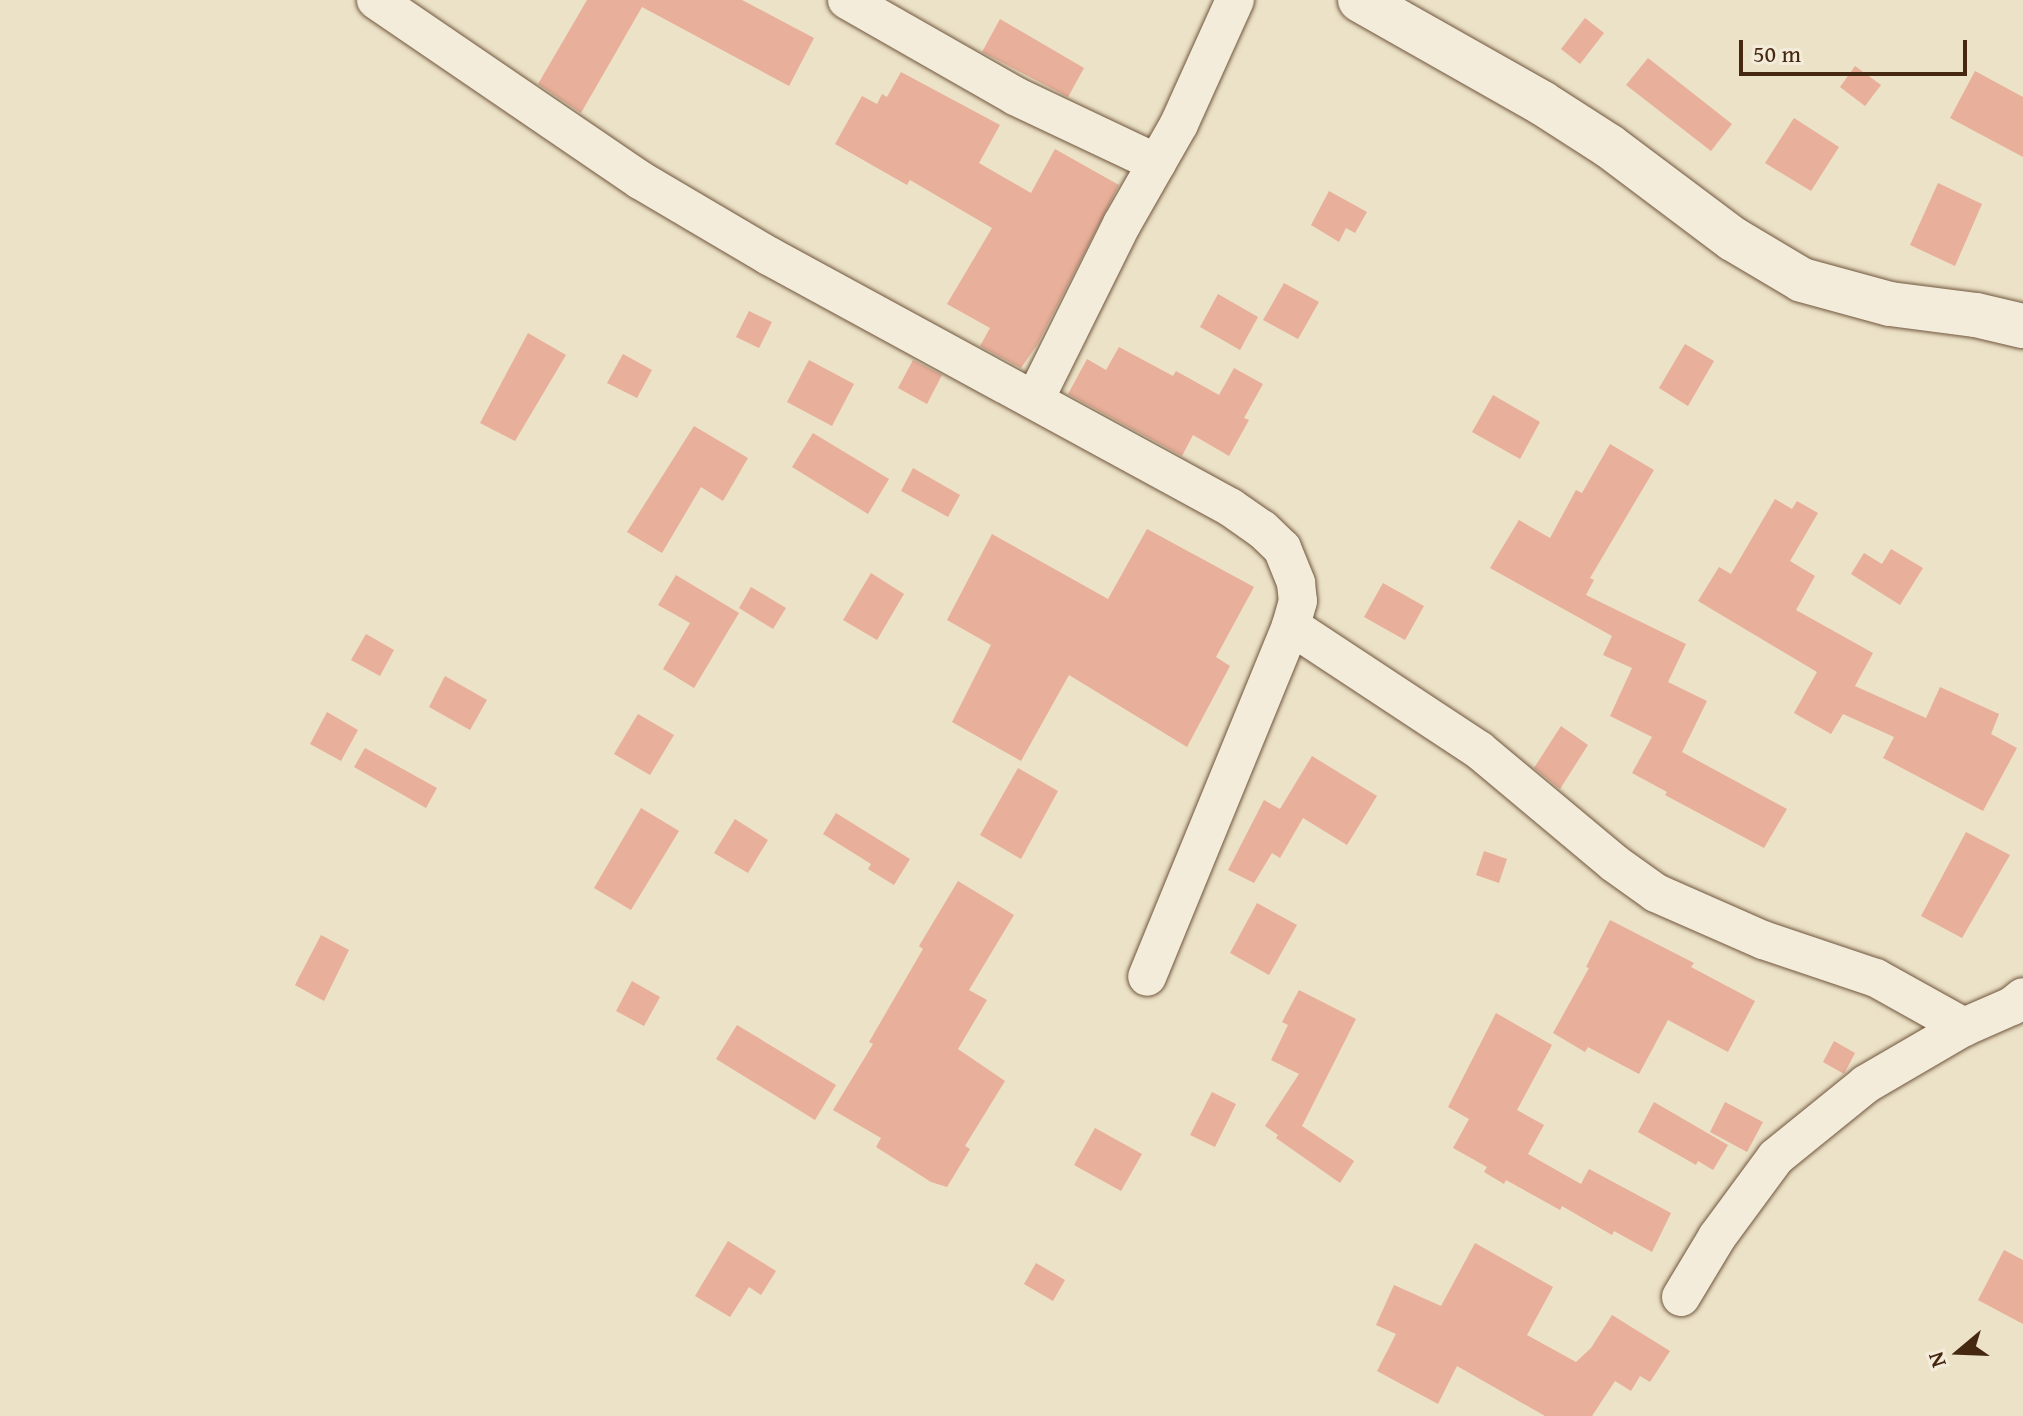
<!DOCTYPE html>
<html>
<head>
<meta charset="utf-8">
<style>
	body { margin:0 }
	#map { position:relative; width:2023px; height:1416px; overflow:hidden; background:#ece2c7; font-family:"Gentium Book Plus",serif }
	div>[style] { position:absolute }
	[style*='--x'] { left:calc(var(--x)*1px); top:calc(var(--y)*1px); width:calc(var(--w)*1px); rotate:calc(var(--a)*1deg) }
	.building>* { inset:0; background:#e8af9a }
	.roads { filter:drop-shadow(0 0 2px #70563d) drop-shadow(0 0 2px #70563d) }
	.street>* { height:38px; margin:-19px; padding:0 19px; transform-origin:19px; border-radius:19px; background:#f3ecdb }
	.secondary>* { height:44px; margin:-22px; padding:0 22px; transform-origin:22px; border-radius:22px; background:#f3ecdb }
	span { translate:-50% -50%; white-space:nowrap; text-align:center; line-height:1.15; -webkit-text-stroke:6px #f3ecdb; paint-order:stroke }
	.north { position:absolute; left:1919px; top:1312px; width:80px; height:80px; -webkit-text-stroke:6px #f3ecdb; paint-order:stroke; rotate:251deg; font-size:22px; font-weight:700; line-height:32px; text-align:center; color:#46270f }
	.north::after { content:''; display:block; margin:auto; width:28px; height:36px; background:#46270f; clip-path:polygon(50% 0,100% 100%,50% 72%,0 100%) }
	.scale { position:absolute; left:1739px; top:40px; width:228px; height:36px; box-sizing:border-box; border:4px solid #46270f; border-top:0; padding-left:10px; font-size:24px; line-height:28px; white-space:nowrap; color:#46270f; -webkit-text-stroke:6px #f3ecdb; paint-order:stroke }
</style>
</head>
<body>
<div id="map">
	<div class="building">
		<i style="clip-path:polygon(587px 0,742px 0,814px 38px,789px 86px,642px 7px,581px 113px,538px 84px)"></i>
		<i style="clip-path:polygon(1585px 18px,1604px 33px,1580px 64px,1561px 49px)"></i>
		<i style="clip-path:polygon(1000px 19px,1084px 68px,1068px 97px,982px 52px)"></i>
		<i style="clip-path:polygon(1648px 58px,1732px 124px,1711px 151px,1626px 85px)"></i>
		<i style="clip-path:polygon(1855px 66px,1881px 85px,1865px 106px,1840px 87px)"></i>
		<i style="clip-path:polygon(1975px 71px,2023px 97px,2023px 157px,1950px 118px)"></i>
		<i style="clip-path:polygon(901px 72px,1000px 125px,979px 163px,1031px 193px,1055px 149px,1119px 185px,1037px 345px,1021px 368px,980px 346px,990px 328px,947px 304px,992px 228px,910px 180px,907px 185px,835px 144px,862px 96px,877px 104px,882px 94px,887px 97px)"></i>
		<i style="clip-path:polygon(1794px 118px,1839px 147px,1811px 191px,1765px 163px)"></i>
		<i style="clip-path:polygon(1938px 183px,1982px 204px,1955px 266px,1910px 245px)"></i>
		<i style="clip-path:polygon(1329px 191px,1367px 212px,1355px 233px,1346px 228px,1339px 242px,1311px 225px)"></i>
		<i style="clip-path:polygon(1284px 283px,1319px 302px,1298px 339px,1263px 320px)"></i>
		<i style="clip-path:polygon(1218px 294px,1258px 317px,1240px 350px,1200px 327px)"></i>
		<i style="clip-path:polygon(749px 311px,772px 322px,759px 348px,736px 337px)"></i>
		<i style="clip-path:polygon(528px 333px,566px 355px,515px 441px,480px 423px)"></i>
		<i style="clip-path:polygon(1685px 344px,1714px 361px,1688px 406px,1659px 388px)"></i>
		<i style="clip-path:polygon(1119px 347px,1173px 376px,1176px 371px,1219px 395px,1234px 368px,1263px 384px,1244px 418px,1249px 420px,1229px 456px,1193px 435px,1182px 456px,1068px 394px,1087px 359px,1106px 370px)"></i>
		<i style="clip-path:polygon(623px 354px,652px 370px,637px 398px,607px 383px)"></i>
		<i style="clip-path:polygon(809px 360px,854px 384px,832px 426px,787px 402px)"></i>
		<i style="clip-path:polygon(913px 360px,942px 375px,927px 404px,898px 388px)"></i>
		<i style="clip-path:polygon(1493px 395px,1540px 422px,1520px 459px,1472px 432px)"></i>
		<i style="clip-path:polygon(694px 426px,748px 458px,723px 501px,701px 487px,662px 553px,627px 532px)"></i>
		<i style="clip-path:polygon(813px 433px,889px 479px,868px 514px,792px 467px)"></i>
		<i style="clip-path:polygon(1610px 444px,1654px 470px,1590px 578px,1594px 580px,1586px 595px,1686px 644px,1668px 682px,1707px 701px,1682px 752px,1787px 809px,1764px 848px,1665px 795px,1667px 792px,1632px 773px,1652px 737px,1610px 716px,1632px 668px,1603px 655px,1612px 636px,1490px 568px,1519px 520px,1550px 538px,1576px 490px,1582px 493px)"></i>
		<i style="clip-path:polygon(913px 468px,960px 495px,948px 517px,901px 491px)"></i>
		<i style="clip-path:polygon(1775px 499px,1792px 509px,1797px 501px,1818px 513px,1790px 561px,1815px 576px,1796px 610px,1873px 653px,1855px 686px,1926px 718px,1940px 687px,1999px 714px,1991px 734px,2017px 748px,1983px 811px,1883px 758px,1894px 737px,1843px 714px,1831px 734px,1794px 713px,1817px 672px,1698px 601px,1719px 567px,1731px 574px)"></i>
		<i style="clip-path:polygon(1147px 529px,1254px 587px,1216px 657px,1230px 666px,1187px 747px,1069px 675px,1021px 761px,952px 722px,991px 645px,947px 620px,992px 534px,1108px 599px)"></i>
		<i style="clip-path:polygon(1891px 549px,1923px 568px,1900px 605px,1851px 574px,1864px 553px,1882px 564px)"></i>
		<i style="clip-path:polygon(871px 573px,904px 594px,877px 640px,843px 620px)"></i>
		<i style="clip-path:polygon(676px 575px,739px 613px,694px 688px,663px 669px,690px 623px,658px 605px)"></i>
		<i style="clip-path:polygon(1383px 583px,1424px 606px,1405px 640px,1364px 617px)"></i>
		<i style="clip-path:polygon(751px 587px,786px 608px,773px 629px,739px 608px)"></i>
		<i style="clip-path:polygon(366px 634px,394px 650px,380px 676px,351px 660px)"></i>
		<i style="clip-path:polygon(445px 676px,487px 700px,470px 730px,429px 707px)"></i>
		<i style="clip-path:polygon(327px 712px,358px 730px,341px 761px,310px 744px)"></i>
		<i style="clip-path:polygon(638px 714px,674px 735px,650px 775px,614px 754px)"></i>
		<i style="clip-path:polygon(1561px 726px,1588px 745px,1560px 789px,1534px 768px)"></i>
		<i style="clip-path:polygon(365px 748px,437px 788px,426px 808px,354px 767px)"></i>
		<i style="clip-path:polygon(1312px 756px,1377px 796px,1347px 845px,1303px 818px,1280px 858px,1272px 853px,1254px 883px,1228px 870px,1264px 800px,1280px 809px)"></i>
		<i style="clip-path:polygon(1018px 768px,1058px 791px,1021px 859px,980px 835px)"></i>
		<i style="clip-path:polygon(641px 808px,679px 831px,631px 910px,594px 888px)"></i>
		<i style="clip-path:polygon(836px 813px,910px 859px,894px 885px,868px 869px,871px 864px,823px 834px)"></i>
		<i style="clip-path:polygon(735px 819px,768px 840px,748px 873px,714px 853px)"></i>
		<i style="clip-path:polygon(1966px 832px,2010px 855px,1962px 938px,1921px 916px)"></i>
		<i style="clip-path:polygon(1484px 851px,1507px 859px,1499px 883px,1476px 875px)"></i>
		<i style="clip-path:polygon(958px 881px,1014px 915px,969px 990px,987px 1000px,958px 1049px,1005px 1081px,965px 1146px,970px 1149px,947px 1187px,931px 1182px,876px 1147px,881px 1138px,833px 1110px,873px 1044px,869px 1042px,923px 949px,919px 946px)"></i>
		<i style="clip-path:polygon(1257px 903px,1297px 925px,1269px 975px,1230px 953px)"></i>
		<i style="clip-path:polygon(1610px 920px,1694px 963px,1691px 967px,1755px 1001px,1728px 1052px,1668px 1020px,1639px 1074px,1588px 1047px,1585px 1052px,1553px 1033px,1589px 968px,1586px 967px)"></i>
		<i style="clip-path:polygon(321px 935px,349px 950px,324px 1001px,295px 985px)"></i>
		<i style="clip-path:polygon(632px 981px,660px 997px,644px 1026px,616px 1011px)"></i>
		<i style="clip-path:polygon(1299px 990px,1356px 1019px,1302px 1126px,1354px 1161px,1340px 1183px,1276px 1138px,1278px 1135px,1265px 1126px,1299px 1074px,1271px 1060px,1288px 1025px,1282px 1022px)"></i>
		<i style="clip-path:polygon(1496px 1013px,1552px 1045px,1517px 1110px,1544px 1125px,1528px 1154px,1581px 1184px,1589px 1169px,1671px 1213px,1652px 1252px,1614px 1231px,1612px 1235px,1562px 1206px,1560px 1210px,1506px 1180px,1504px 1184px,1484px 1172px,1487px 1167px,1453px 1148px,1469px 1119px,1448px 1107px)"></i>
		<i style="clip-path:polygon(737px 1025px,836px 1085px,815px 1120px,716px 1059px)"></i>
		<i style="clip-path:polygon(1834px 1041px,1855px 1053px,1844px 1074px,1823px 1062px)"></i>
		<i style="clip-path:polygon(1212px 1092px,1236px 1104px,1215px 1147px,1190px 1135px)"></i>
		<i style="clip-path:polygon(1654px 1102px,1728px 1145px,1713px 1170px,1698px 1161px,1696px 1165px,1638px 1132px)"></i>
		<i style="clip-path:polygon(1725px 1102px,1763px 1122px,1747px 1152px,1710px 1132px)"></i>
		<i style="clip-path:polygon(1095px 1128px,1142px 1154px,1121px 1191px,1074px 1165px)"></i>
		<i style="clip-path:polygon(728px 1241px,776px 1271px,761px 1295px,749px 1287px,730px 1317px,695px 1296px)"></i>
		<i style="clip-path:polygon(1475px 1243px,1553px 1287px,1527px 1335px,1576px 1362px,1591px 1348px,1612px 1315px,1670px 1351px,1650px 1382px,1640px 1376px,1631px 1391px,1615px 1381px,1592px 1416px,1545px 1416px,1457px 1366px,1438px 1404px,1377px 1371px,1396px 1334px,1376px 1325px,1394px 1285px,1441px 1306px)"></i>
		<i style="clip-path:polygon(2004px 1250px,2023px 1260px,2023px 1324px,1978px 1300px)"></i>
		<i style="clip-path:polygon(1036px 1263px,1065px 1280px,1053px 1301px,1024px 1284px)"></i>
	</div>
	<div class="roads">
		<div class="street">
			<i style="--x:376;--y:0;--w:320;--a:34.3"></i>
			<i style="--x:640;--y:180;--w:150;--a:30.5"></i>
			<i style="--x:769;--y:256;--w:525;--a:28.57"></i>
			<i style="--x:1230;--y:507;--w:39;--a:35"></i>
			<i style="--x:1262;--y:529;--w:28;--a:44"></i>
			<i style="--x:1282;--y:548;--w:38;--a:68"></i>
			<i style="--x:1296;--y:583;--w:18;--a:84"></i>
			<i style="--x:1298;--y:601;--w:26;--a:106"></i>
			<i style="--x:1291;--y:626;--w:379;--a:112.3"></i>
			<i style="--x:847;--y:0;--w:193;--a:29.7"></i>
			<i style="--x:1015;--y:96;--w:157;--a:25.3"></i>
			<i style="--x:1035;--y:399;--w:195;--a:-63.6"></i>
			<i style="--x:1122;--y:224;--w:115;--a:-60.3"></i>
			<i style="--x:1179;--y:124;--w:136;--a:-65.7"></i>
			<i style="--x:1291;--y:626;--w:225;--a:33.4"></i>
			<i style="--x:1479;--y:750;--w:176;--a:39.9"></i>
			<i style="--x:1614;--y:863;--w:52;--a:35.5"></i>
			<i style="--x:1656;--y:893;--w:117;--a:23.7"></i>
			<i style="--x:1763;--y:940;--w:119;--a:18.6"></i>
			<i style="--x:1876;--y:978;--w:101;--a:29.1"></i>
			<i style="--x:1681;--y:1297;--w:70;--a:-59"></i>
			<i style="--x:1717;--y:1237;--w:99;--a:-53.6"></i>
			<i style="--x:1776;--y:1157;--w:116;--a:-39"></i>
			<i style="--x:1866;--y:1084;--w:113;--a:-30.2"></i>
			<i style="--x:1964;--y:1027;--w:52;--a:-23.6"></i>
			<i style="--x:2012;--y:1006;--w:14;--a:-39"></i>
		</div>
		<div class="secondary">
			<i style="--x:1360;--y:0;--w:209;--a:29.5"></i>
			<i style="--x:1542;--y:103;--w:80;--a:32.7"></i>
			<i style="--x:1609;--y:146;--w:155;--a:36.9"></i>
			<i style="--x:1733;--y:239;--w:80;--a:30.7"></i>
			<i style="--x:1802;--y:280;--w:91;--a:15.3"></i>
			<i style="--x:1890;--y:304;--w:87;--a:7.3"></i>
			<i style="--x:1976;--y:315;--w:48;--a:13.2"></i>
		</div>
	</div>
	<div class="north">N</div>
	<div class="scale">50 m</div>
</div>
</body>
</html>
